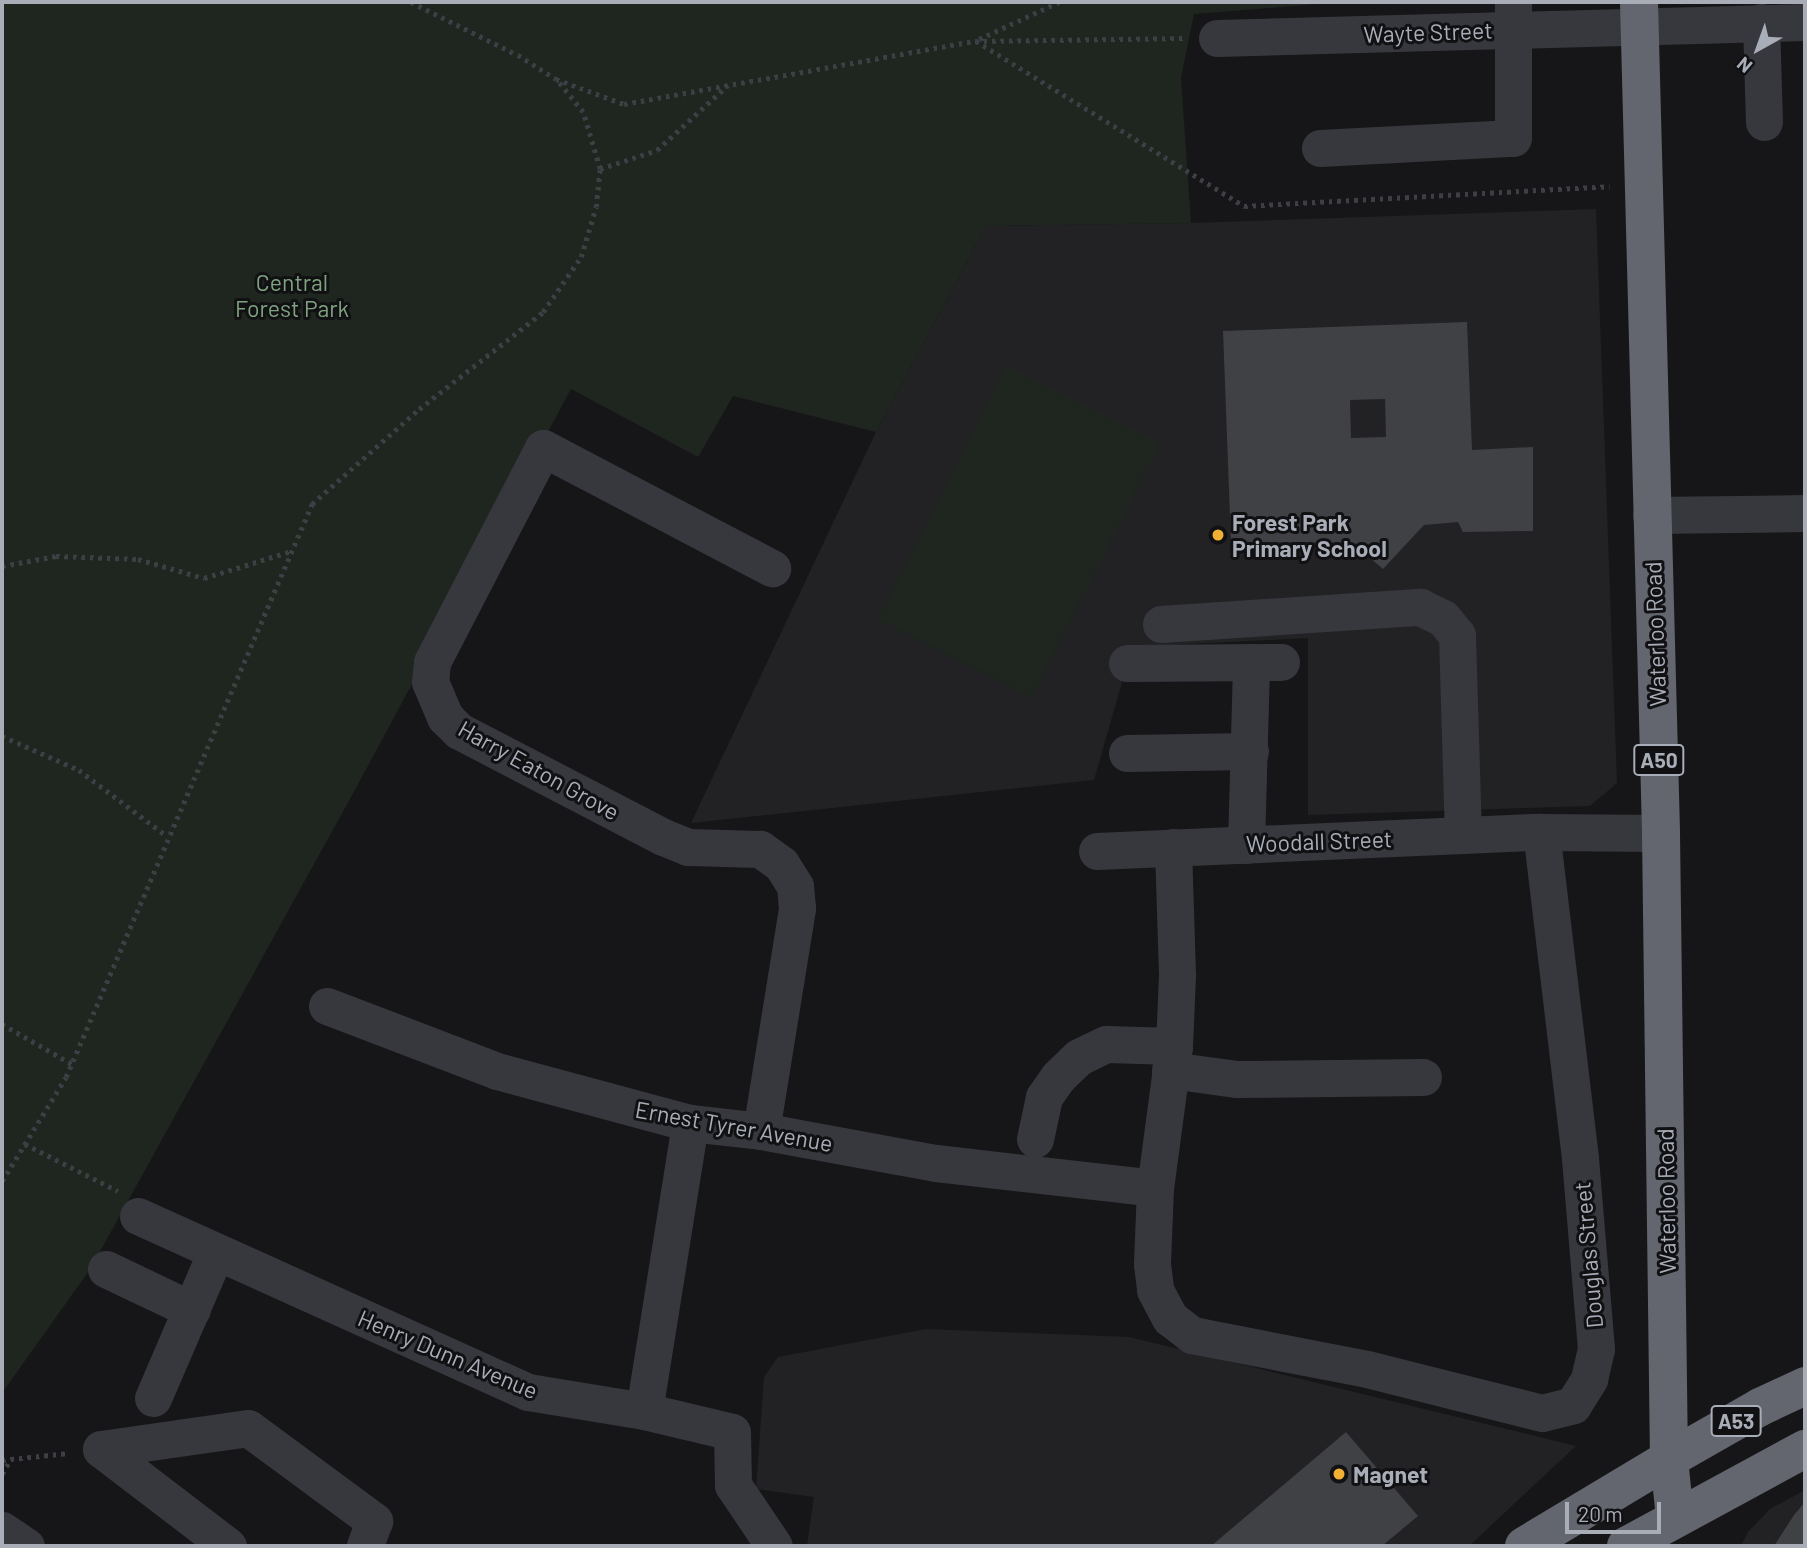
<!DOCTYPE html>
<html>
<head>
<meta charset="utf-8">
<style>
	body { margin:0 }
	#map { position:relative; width:1807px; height:1548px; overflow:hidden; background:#161618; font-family:Barlow,sans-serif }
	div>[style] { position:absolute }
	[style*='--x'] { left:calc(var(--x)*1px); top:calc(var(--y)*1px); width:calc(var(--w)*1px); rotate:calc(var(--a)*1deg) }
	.built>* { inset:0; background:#222225 }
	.green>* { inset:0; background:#1e261f }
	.building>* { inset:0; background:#404145 }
	.path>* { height:4.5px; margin-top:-2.25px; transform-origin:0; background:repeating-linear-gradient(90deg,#3d3f44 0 3.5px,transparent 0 8.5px) }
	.minor>* { height:37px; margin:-18.5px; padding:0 18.5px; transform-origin:18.5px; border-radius:18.5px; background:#37383d }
	.highway>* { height:38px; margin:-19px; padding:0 19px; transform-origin:19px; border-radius:19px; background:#63666e }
	.dots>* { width:19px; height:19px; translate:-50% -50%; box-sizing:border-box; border:4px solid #111113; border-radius:50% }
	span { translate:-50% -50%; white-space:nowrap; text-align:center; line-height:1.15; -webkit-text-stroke:6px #111113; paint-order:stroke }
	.shield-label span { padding:2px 5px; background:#111113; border:2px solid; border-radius:5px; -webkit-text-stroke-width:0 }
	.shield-label { font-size:21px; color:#a8adb8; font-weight:700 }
	.street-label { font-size:23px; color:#a8adb8 }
	.park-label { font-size:23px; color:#7fa381 }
	.poi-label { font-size:23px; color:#a8adb8; font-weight:700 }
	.left { translate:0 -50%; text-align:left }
	.frame { position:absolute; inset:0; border:4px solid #a8adb8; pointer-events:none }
	.north { position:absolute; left:1723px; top:14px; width:70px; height:70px; -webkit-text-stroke:5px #111113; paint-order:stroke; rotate:220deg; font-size:19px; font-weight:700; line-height:28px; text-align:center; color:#a8adb8 }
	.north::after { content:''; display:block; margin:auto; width:24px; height:32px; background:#a8adb8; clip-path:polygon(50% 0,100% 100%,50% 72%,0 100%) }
	.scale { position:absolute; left:1565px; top:1502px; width:96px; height:32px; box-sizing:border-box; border:4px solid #a8adb8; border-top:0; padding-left:9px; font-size:21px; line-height:24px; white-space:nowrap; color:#a8adb8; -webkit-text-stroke:5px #111113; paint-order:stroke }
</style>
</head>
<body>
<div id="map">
	<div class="built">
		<i style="clip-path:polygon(1596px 209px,1617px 783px,1590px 806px,1308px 815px,1308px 638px,1132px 647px,1094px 780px,691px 823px,876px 432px,986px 226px,1191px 223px)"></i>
		<i style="clip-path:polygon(926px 1329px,1129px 1337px,1576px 1446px,1469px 1546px,807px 1546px,814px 1497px,756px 1489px,764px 1377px,778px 1357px)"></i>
		<i style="clip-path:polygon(1805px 1490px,1805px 1546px,1741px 1546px,1748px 1532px,1770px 1509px)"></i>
	</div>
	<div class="green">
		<i style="clip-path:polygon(2px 2px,1343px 2px,1194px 14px,1181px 78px,1191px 223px,986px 226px,876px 432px,733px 396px,698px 457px,571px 389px,356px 788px,91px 1268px,2px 1393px)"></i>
		<i style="clip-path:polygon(1006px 366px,1160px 443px,1032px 697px,878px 619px)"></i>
	</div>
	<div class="building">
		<i style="clip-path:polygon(evenodd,1467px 322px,1472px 450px,1533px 447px,1533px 531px,1463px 532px,1458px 522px,1424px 525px,1383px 569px,1353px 543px,1231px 542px,1223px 331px,1467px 322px,1385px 399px,1386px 437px,1351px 438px,1350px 400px,1385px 399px)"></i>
		<i style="clip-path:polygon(1346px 1432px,1418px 1516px,1382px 1546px,1211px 1546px)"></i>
		<i style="clip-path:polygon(1805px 1502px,1805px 1546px,1774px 1546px,1794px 1515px)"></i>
	</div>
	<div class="path">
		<i style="--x:411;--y:2;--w:119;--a:26.4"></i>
		<i style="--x:518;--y:55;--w:45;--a:32.3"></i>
		<i style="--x:556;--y:79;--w:72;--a:20.2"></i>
		<i style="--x:624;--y:104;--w:357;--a:-10.2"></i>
		<i style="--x:975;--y:41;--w:210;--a:-0.8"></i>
		<i style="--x:979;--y:39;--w:88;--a:-24.8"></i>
		<i style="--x:976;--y:41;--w:315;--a:31.6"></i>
		<i style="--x:1244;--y:206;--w:366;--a:-3.1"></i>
		<i style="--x:600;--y:169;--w:60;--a:-18.4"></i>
		<i style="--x:657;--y:150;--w:96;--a:-42.5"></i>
		<i style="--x:2;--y:566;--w:55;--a:-10.5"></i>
		<i style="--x:56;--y:556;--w:82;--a:2.1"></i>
		<i style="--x:138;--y:559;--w:69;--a:16.1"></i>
		<i style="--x:204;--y:578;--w:92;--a:-17.1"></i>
		<i style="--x:2;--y:736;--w:84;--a:23.8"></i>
		<i style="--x:79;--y:770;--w:110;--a:36.9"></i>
		<i style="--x:2;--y:1024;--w:81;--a:29.7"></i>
		<i style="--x:25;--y:1144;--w:104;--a:26.8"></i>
		<i style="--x:2;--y:1181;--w:122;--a:-58.4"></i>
		<i style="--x:66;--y:1077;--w:624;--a:-66.77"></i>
		<i style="--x:312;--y:504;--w:143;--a:-41.6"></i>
		<i style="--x:419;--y:409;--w:157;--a:-38"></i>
		<i style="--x:543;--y:312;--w:67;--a:-55.4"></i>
		<i style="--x:581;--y:257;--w:52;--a:-73.3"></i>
		<i style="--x:596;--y:207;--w:38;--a:-84"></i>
		<i style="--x:600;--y:169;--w:59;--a:-106.6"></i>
		<i style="--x:583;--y:112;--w:43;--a:-129.3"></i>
		<i style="--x:2;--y:1460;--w:67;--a:-6"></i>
		<i style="--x:2;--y:1474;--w:16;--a:-60"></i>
	</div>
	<div class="minor">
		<i style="--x:1761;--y:22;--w:100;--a:88.3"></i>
		<i style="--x:1217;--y:38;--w:588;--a:-1.56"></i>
		<i style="--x:1320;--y:148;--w:193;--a:-3"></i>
		<i style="--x:1513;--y:138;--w:136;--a:-90"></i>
		<i style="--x:1651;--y:515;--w:154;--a:-0.7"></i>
		<i style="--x:1161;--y:624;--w:260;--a:-3.8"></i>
		<i style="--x:1420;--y:607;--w:25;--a:26"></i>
		<i style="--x:1443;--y:618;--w:22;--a:51"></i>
		<i style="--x:1457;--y:635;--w:200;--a:88.3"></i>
		<i style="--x:1127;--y:663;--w:154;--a:-0.4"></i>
		<i style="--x:1127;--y:753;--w:123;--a:-0.9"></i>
		<i style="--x:1246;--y:845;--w:183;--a:-88.4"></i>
		<i style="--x:1173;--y:847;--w:128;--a:88.2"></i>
		<i style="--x:1177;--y:975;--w:71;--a:92.4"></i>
		<i style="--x:1174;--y:1046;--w:143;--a:97.6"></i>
		<i style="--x:1155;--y:1188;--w:76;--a:92.3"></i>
		<i style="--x:1152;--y:1264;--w:26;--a:83"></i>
		<i style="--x:1155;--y:1290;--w:32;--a:62"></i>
		<i style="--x:1170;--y:1318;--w:28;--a:38"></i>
		<i style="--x:1192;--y:1335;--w:178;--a:11"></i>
		<i style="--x:1367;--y:1369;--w:180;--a:14.1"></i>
		<i style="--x:1542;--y:1413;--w:32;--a:-14"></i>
		<i style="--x:1573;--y:1405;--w:31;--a:-58"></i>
		<i style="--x:1589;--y:1379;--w:31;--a:-77"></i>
		<i style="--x:1596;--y:1349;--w:192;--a:-94.8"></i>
		<i style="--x:1580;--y:1158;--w:328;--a:-96.8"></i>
		<i style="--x:1541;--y:832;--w:120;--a:0.5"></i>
		<i style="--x:1097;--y:851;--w:444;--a:-2.5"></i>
		<i style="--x:327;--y:1006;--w:182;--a:20.9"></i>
		<i style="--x:497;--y:1071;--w:200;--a:15.1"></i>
		<i style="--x:690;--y:1123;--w:71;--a:6.4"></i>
		<i style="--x:761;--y:1131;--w:178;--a:10.4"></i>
		<i style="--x:936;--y:1163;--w:220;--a:6.5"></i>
		<i style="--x:1170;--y:1070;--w:68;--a:7.7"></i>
		<i style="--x:1237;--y:1079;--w:186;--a:-0.6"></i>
		<i style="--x:761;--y:1131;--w:226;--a:-80.8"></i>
		<i style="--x:797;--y:908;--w:22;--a:-95"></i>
		<i style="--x:795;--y:886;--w:26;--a:-122"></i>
		<i style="--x:781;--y:864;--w:26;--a:-144"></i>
		<i style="--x:760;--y:849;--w:72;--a:-178.4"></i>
		<i style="--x:688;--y:847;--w:27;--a:-158"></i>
		<i style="--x:663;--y:837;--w:230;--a:-152.5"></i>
		<i style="--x:459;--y:731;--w:20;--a:-135"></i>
		<i style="--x:445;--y:717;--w:38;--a:-113"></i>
		<i style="--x:430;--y:682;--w:20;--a:-84"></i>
		<i style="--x:432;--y:662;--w:241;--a:-62.6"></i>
		<i style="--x:543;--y:448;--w:259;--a:27.7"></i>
		<i style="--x:1035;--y:1139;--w:43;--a:-77.9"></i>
		<i style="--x:1044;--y:1097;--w:24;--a:-55"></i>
		<i style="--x:1058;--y:1077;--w:29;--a:-44"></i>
		<i style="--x:1079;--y:1057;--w:30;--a:-26"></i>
		<i style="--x:1106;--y:1044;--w:68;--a:1.7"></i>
		<i style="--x:138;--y:1216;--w:428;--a:24.3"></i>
		<i style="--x:528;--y:1392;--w:118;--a:9.3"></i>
		<i style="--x:644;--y:1411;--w:90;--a:13.4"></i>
		<i style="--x:732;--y:1432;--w:53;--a:88.9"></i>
		<i style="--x:733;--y:1485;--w:73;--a:56.1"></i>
		<i style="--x:106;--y:1269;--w:95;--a:25.5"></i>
		<i style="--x:153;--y:1398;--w:159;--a:-66.7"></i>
		<i style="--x:644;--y:1411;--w:292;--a:-80.9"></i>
		<i style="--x:101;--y:1449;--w:148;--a:-8.1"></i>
		<i style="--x:248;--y:1428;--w:157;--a:36.4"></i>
		<i style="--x:374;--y:1521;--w:27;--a:110"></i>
		<i style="--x:101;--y:1449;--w:160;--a:37.4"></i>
		<i style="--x:2;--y:1530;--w:29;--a:34"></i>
	</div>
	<div class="highway">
		<i style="--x:1639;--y:2;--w:831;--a:88.48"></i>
		<i style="--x:1661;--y:833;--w:626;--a:89.27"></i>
		<i style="--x:1669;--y:1459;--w:59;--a:84.2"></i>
		<i style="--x:1524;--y:1546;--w:169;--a:-31"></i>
		<i style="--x:1669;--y:1459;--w:105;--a:-29.7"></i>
		<i style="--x:1760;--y:1407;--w:50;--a:-25"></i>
		<i style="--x:1626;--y:1546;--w:204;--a:-28.5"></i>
	</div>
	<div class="dots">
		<i style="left:1218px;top:535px;background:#f2b134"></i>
		<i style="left:1339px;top:1474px;background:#f2b134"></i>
	</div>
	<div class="shield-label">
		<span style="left:1659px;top:760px">A50</span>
		<span style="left:1736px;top:1421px">A53</span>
	</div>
	<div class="street-label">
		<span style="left:1428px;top:32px;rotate:-2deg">Wayte Street</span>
		<span style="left:1655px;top:634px;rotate:-92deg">Waterloo Road</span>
		<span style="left:539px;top:770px;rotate:29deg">Harry Eaton Grove</span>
		<span style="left:1319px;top:841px;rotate:-2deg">Woodall Street</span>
		<span style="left:734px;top:1126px;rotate:10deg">Ernest Tyrer Avenue</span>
		<span style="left:1666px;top:1201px;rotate:-91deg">Waterloo Road</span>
		<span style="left:1588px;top:1255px;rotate:-95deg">Douglas Street</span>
		<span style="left:448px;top:1354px;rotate:23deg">Henry Dunn Avenue</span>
	</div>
	<div class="park-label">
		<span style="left:292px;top:295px">Central<br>Forest Park</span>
	</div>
	<div class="poi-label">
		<span class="left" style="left:1232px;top:535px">Forest Park<br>Primary School</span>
		<span class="left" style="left:1353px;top:1474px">Magnet</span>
	</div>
	<div class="frame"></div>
	<div class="north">N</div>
	<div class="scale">20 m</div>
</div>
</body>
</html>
